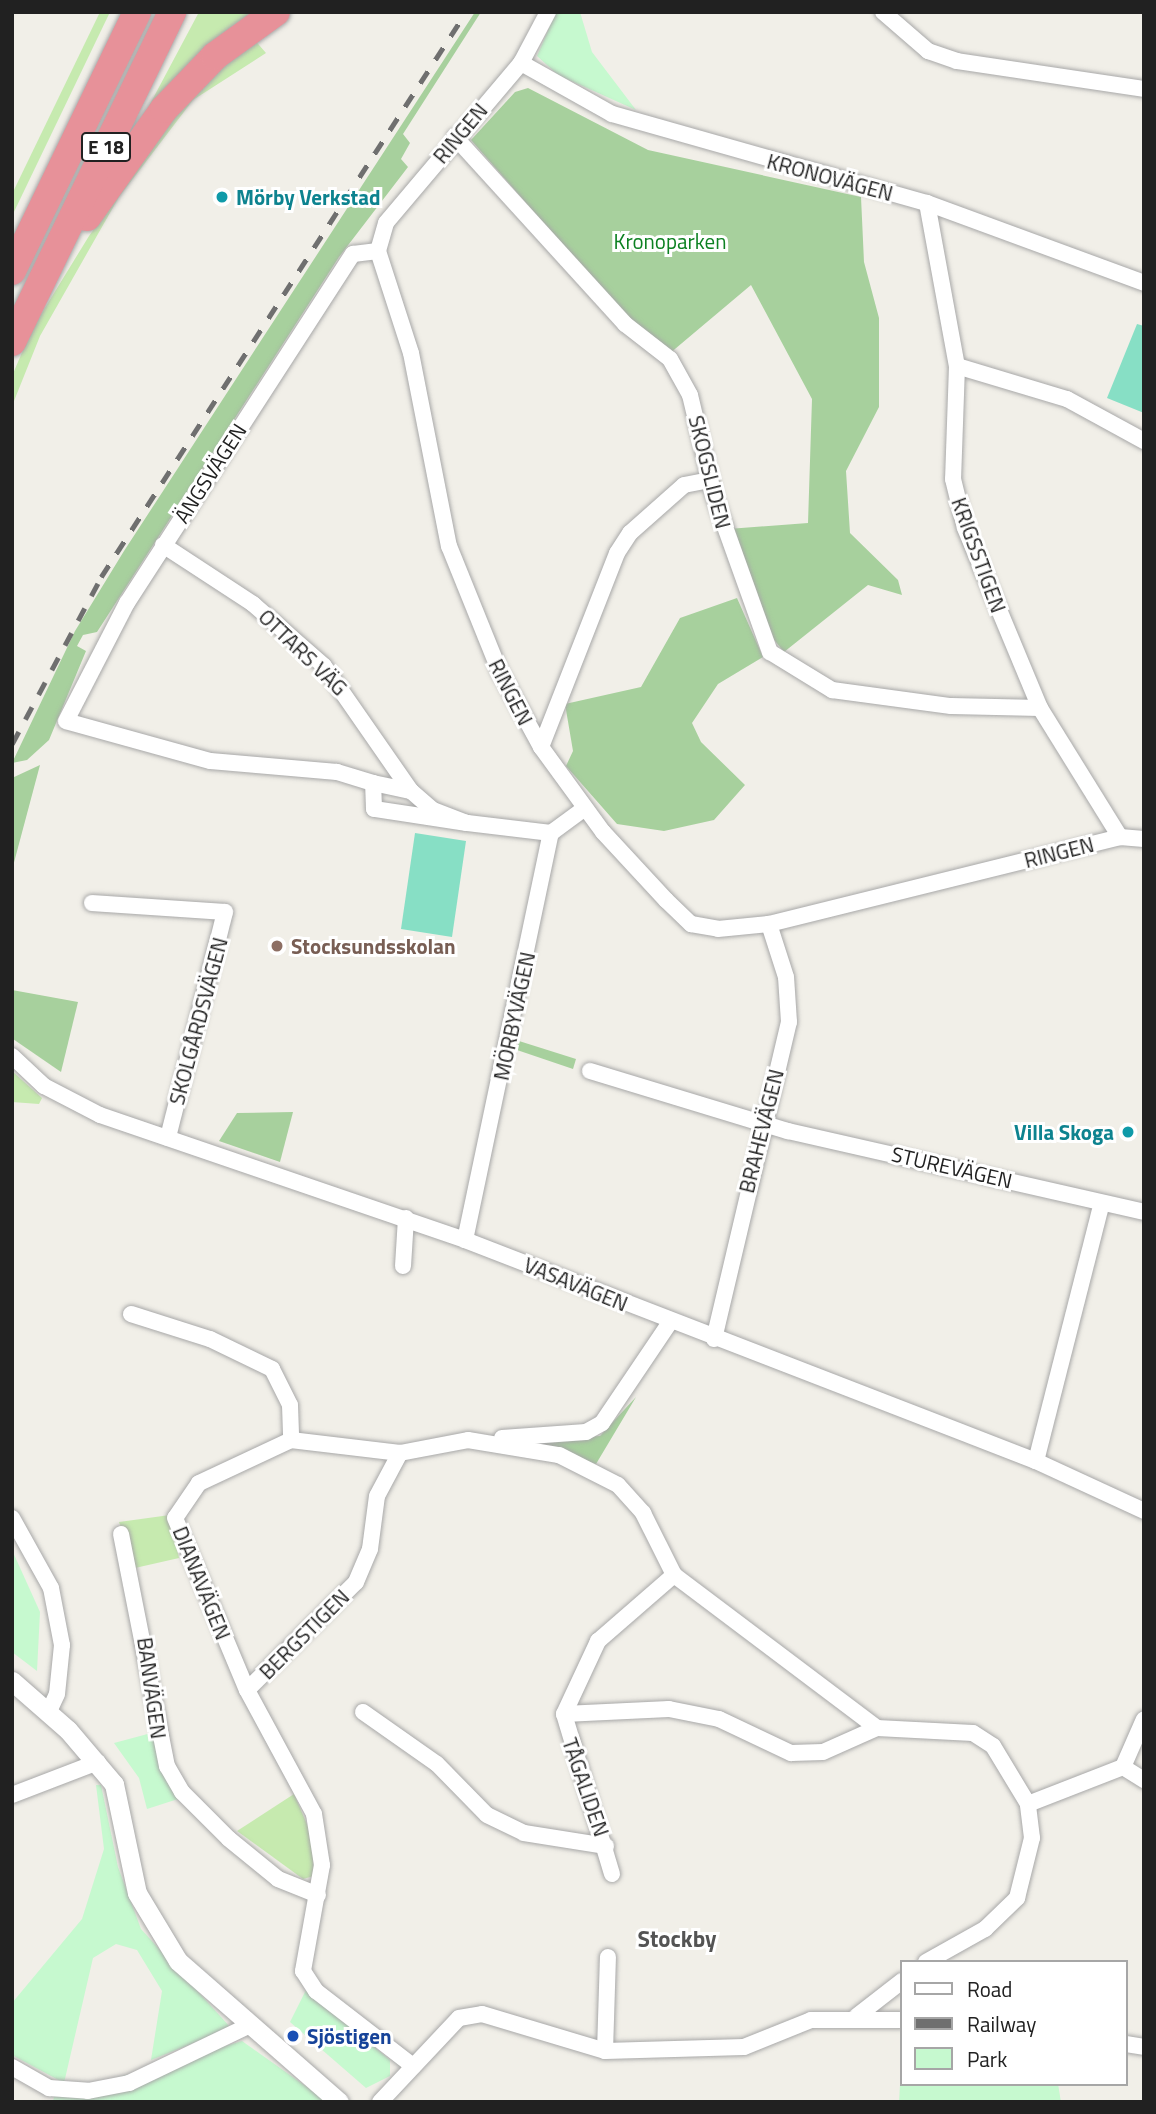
<!DOCTYPE html>
<html>
<head>
<meta charset="utf-8">
<style>
	body { margin:0 }
	#map { position:relative; width:1156px; height:2114px; overflow:hidden; background:#f1efe8; font-family:"Titillium Web",sans-serif }
	div>[style] { position:absolute }
	[style*='--x'] { left:calc(var(--x)*1px); top:calc(var(--y)*1px); width:calc(var(--w)*1px); rotate:calc(var(--a)*1deg) }
	.grass>* { inset:0; background:#c6eaaf }
	.forest>* { inset:0; background:#a7d09d }
	.park>* { inset:0; background:#c6f9cf }
	.pitch>* { inset:0; background:#87dfc5 }
	.roads { filter:drop-shadow(0 0 2px #a8a8a8) drop-shadow(0 0 2px #a8a8a8) }
	.minor>* { height:16px; margin:-8px; padding:0 8px; transform-origin:8px; border-radius:8px; background:#fff }
	.tertiary>* { height:19px; margin:-9.5px; padding:0 9.5px; transform-origin:9.5px; border-radius:9.5px; background:#fff }
	.motorway>* { height:28px; margin:-14px; padding:0 14px; transform-origin:14px; border-radius:14px; background:#e79199 }
	.rail>* { height:4.5px; margin-top:-2.25px; transform-origin:0; background:repeating-linear-gradient(90deg,#6f6f6f 0 14px,transparent 0 28px) }
	.dots>* { width:19px; height:19px; translate:-50% -50%; box-sizing:border-box; border:4px solid #fff; border-radius:50% }
	span { translate:-50% -50%; white-space:nowrap; text-align:center; line-height:1.15; -webkit-text-stroke:6px #fff; paint-order:stroke }
	.shield-label span { padding:2px 5px; background:#fff; border:2px solid; border-radius:5px; -webkit-text-stroke-width:0 }
	.shield-label { font-size:19px; color:#212121; font-weight:700 }
	.street-label { font-size:21px; color:#212121 }
	.culture-label { font-size:21px; color:#0d838f; font-weight:700 }
	.left { translate:0 -50%; text-align:left }
	.right { translate:-100% -50%; text-align:right }
	.park-label { font-size:21px; color:#0d8122 }
	.education-label { font-size:21px; color:#785e54; font-weight:700 }
	.transit-label { font-size:21px; color:#164399; font-weight:700 }
	.neighbourhood-label { font-size:23px; color:#545454; font-weight:700 }
	.frame { position:absolute; inset:0; border:14px solid #212121; pointer-events:none }
	.legend { position:absolute; left:900px; top:1960px; width:228px; height:126px; box-sizing:border-box; background:#fff; border:2px solid #a6a6a6; margin:0; padding:9px 12px; list-style:none; font-size:21px; color:#212121 }
	.legend li { display:flex; align-items:center; gap:14px; height:35px }
	.legend b { width:35px; border:2px solid #a6a6a6 }
</style>
</head>
<body>
<div id="map">
	<div class="grass">
		<i style="clip-path:polygon(100px 12px,110px 12px,12px 216px,12px 194px)"></i>
		<i style="clip-path:polygon(199px 12px,252px 12px,218px 37px,142px 119px)"></i>
		<i style="clip-path:polygon(253px 38px,266px 53px,193px 100px,119px 197px,40px 336px,12px 406px,12px 376px,32px 329px,89px 236px,192px 93px)"></i>
		<i style="clip-path:polygon(12px 1071px,42px 1098px,39px 1104px,12px 1102px)"></i>
		<i style="clip-path:polygon(170px 1515px,179px 1558px,135px 1568px,119px 1522px)"></i>
		<i style="clip-path:polygon(294px 1794px,312px 1836px,314px 1876px,303px 1879px,237px 1831px)"></i>
	</div>
	<div class="forest">
		<i style="clip-path:polygon(475px 12px,481px 12px,403px 134px,410px 143px,401px 159px,408px 167px,339px 257px,97px 632px,83px 635px,77px 646px,86px 651px,49px 740px,27px 760px,12px 763px,75px 631px,124px 551px)"></i>
		<i style="clip-path:polygon(528px 88px,648px 150px,861px 197px,864px 262px,879px 318px,879px 407px,846px 471px,850px 533px,898px 580px,902px 595px,868px 585px,784px 652px,771px 636px,728px 529px,808px 523px,812px 399px,751px 285px,669px 354px,624px 315px,471px 140px,515px 92px)"></i>
		<i style="clip-path:polygon(737px 598px,763px 657px,718px 684px,692px 723px,701px 742px,745px 785px,714px 820px,664px 831px,617px 824px,566px 766px,573px 751px,565px 704px,641px 687px,680px 618px)"></i>
		<i style="clip-path:polygon(40px 765px,12px 870px,12px 778px)"></i>
		<i style="clip-path:polygon(12px 990px,78px 1002px,61px 1072px,13px 1039px)"></i>
		<i style="clip-path:polygon(519px 1041px,576px 1059px,573px 1069px,517px 1050px)"></i>
		<i style="clip-path:polygon(293px 1112px,280px 1162px,219px 1141px,237px 1113px)"></i>
		<i style="clip-path:polygon(636px 1397px,596px 1464px,539px 1445px,497px 1442px,600px 1436px)"></i>
	</div>
	<div class="park">
		<i style="clip-path:polygon(556px 12px,580px 12px,592px 52px,636px 110px,558px 75px,537px 56px)"></i>
		<i style="clip-path:polygon(12px 1550px,40px 1612px,37px 1671px,12px 1652px)"></i>
		<i style="clip-path:polygon(155px 1732px,178px 1799px,147px 1809px,139px 1778px,114px 1743px)"></i>
		<i style="clip-path:polygon(96px 1785px,101px 1785px,118px 1867px,141px 1929px,231px 2028px,151px 2060px,162px 1991px,137px 1950px,116px 1944px,93px 1958px,64px 2083px,12px 2055px,12px 2003px,82px 1919px,104px 1849px)"></i>
		<i style="clip-path:polygon(306px 1990px,390px 2060px,390px 2076px,366px 2088px,290px 2022px)"></i>
		<i style="clip-path:polygon(242px 2041px,328px 2102px,53px 2102px,54px 2096px)"></i>
		<i style="clip-path:polygon(902px 2050px,902px 2084px,1058px 2084px,1061px 2102px,899px 2102px)"></i>
	</div>
	<div class="pitch">
		<i style="clip-path:polygon(1137px 324px,1144px 326px,1144px 413px,1107px 398px)"></i>
		<i style="clip-path:polygon(415px 833px,466px 841px,452px 937px,401px 929px)"></i>
	</div>
	<div class="roads">
		<div class="minor">
			<i style="--x:548;--y:12;--w:58;--a:117.9"></i>
			<i style="--x:521;--y:63;--w:209;--a:130.2"></i>
			<i style="--x:386;--y:223;--w:29;--a:106"></i>
			<i style="--x:378;--y:251;--w:107;--a:72.1"></i>
			<i style="--x:411;--y:353;--w:197;--a:78.9"></i>
			<i style="--x:449;--y:546;--w:134;--a:68"></i>
			<i style="--x:499;--y:670;--w:88;--a:61.4"></i>
			<i style="--x:541;--y:747;--w:105;--a:53.9"></i>
			<i style="--x:603;--y:832;--w:93;--a:47.2"></i>
			<i style="--x:666;--y:900;--w:35;--a:44"></i>
			<i style="--x:691;--y:924;--w:27;--a:10"></i>
			<i style="--x:718;--y:929;--w:51;--a:-5.6"></i>
			<i style="--x:769;--y:924;--w:362;--a:-13.9"></i>
			<i style="--x:1120;--y:837;--w:24;--a:5"></i>
			<i style="--x:883;--y:12;--w:60;--a:40.9"></i>
			<i style="--x:928;--y:51;--w:31;--a:19"></i>
			<i style="--x:957;--y:61;--w:189;--a:8.5"></i>
			<i style="--x:521;--y:63;--w:104;--a:29.3"></i>
			<i style="--x:612;--y:114;--w:327;--a:15.8"></i>
			<i style="--x:927;--y:203;--w:231;--a:20.2"></i>
			<i style="--x:455;--y:137;--w:253;--a:47.7"></i>
			<i style="--x:625;--y:324;--w:57;--a:37.9"></i>
			<i style="--x:670;--y:359;--w:41;--a:60.9"></i>
			<i style="--x:690;--y:395;--w:104;--a:76.6"></i>
			<i style="--x:714;--y:496;--w:166;--a:70.3"></i>
			<i style="--x:770;--y:652;--w:73;--a:31.5"></i>
			<i style="--x:832;--y:690;--w:120;--a:7.7"></i>
			<i style="--x:951;--y:706;--w:89;--a:1.3"></i>
			<i style="--x:927;--y:203;--w:166;--a:79.6"></i>
			<i style="--x:957;--y:366;--w:113;--a:92"></i>
			<i style="--x:953;--y:479;--w:50;--a:76.2"></i>
			<i style="--x:965;--y:528;--w:195;--a:67.4"></i>
			<i style="--x:1040;--y:708;--w:152;--a:58.2"></i>
			<i style="--x:957;--y:366;--w:115;--a:16.7"></i>
			<i style="--x:1067;--y:399;--w:88;--a:28.6"></i>
			<i style="--x:163;--y:545;--w:108;--a:33.2"></i>
			<i style="--x:253;--y:604;--w:94;--a:41.1"></i>
			<i style="--x:324;--y:666;--w:152;--a:55.2"></i>
			<i style="--x:541;--y:747;--w:208;--a:-68.6"></i>
			<i style="--x:617;--y:553;--w:24;--a:-57"></i>
			<i style="--x:630;--y:533;--w:72;--a:-41.6"></i>
			<i style="--x:684;--y:485;--w:25;--a:-11"></i>
			<i style="--x:373;--y:783;--w:38;--a:-163"></i>
			<i style="--x:337;--y:772;--w:127;--a:-175"></i>
			<i style="--x:210;--y:761;--w:149;--a:-164.5"></i>
			<i style="--x:66;--y:721;--w:133;--a:-62.7"></i>
			<i style="--x:127;--y:603;--w:416;--a:-57.1"></i>
			<i style="--x:353;--y:254;--w:25;--a:-7"></i>
			<i style="--x:467;--y:823;--w:94;--a:-171.4"></i>
			<i style="--x:374;--y:809;--w:26;--a:-92"></i>
			<i style="--x:373;--y:783;--w:39;--a:12"></i>
			<i style="--x:411;--y:791;--w:29;--a:41"></i>
			<i style="--x:433;--y:810;--w:36;--a:21"></i>
			<i style="--x:467;--y:823;--w:85;--a:6.8"></i>
			<i style="--x:92;--y:903;--w:133;--a:3.9"></i>
			<i style="--x:225;--y:912;--w:233;--a:104.2"></i>
			<i style="--x:12;--y:1056;--w:44;--a:43.2"></i>
			<i style="--x:44;--y:1086;--w:63;--a:27.4"></i>
			<i style="--x:100;--y:1115;--w:386;--a:18.9"></i>
			<i style="--x:465;--y:1240;--w:612;--a:21.16"></i>
			<i style="--x:1036;--y:1461;--w:119;--a:24.8"></i>
			<i style="--x:590;--y:1071;--w:207;--a:16.9"></i>
			<i style="--x:788;--y:1131;--w:365;--a:12.8"></i>
			<i style="--x:465;--y:1240;--w:416;--a:-78.1"></i>
			<i style="--x:551;--y:833;--w:42;--a:-36.3"></i>
			<i style="--x:403;--y:1266;--w:48;--a:-86.4"></i>
			<i style="--x:131;--y:1314;--w:83;--a:17.6"></i>
			<i style="--x:210;--y:1339;--w:69;--a:25.8"></i>
			<i style="--x:272;--y:1369;--w:40;--a:63.4"></i>
			<i style="--x:290;--y:1405;--w:35;--a:88"></i>
			<i style="--x:714;--y:1339;--w:326;--a:-76.7"></i>
			<i style="--x:789;--y:1022;--w:45;--a:-93.8"></i>
			<i style="--x:786;--y:977;--w:56;--a:-107.8"></i>
			<i style="--x:502;--y:1438;--w:84;--a:-4.1"></i>
			<i style="--x:586;--y:1432;--w:18;--a:-29"></i>
			<i style="--x:602;--y:1423;--w:122;--a:-56"></i>
			<i style="--x:400;--y:1453;--w:110;--a:-173.2"></i>
			<i style="--x:291;--y:1440;--w:102;--a:154.9"></i>
			<i style="--x:199;--y:1483;--w:42;--a:124.4"></i>
			<i style="--x:175;--y:1518;--w:186;--a:67.3"></i>
			<i style="--x:247;--y:1690;--w:141;--a:61.6"></i>
			<i style="--x:314;--y:1814;--w:52;--a:81.1"></i>
			<i style="--x:322;--y:1865;--w:108;--a:100.2"></i>
			<i style="--x:303;--y:1971;--w:24;--a:57"></i>
			<i style="--x:316;--y:1991;--w:123;--a:37.7"></i>
			<i style="--x:1036;--y:1461;--w:266;--a:-75.7"></i>
			<i style="--x:12;--y:1518;--w:80;--a:60.9"></i>
			<i style="--x:51;--y:1588;--w:58;--a:79.1"></i>
			<i style="--x:62;--y:1645;--w:49;--a:95.8"></i>
			<i style="--x:57;--y:1694;--w:21;--a:115"></i>
			<i style="--x:121;--y:1534;--w:237;--a:78.8"></i>
			<i style="--x:167;--y:1766;--w:30;--a:60"></i>
			<i style="--x:182;--y:1792;--w:66;--a:45"></i>
			<i style="--x:229;--y:1839;--w:63;--a:39.2"></i>
			<i style="--x:278;--y:1879;--w:43;--a:21.8"></i>
			<i style="--x:247;--y:1690;--w:153;--a:-44.7"></i>
			<i style="--x:356;--y:1582;--w:36;--a:-67"></i>
			<i style="--x:370;--y:1549;--w:53;--a:-82.5"></i>
			<i style="--x:377;--y:1496;--w:49;--a:-61.9"></i>
			<i style="--x:400;--y:1453;--w:69;--a:-10.8"></i>
			<i style="--x:468;--y:1440;--w:92;--a:9.4"></i>
			<i style="--x:559;--y:1455;--w:66;--a:27"></i>
			<i style="--x:618;--y:1485;--w:38;--a:48"></i>
			<i style="--x:643;--y:1513;--w:69;--a:63.4"></i>
			<i style="--x:674;--y:1575;--w:254;--a:37"></i>
			<i style="--x:877;--y:1728;--w:96;--a:3"></i>
			<i style="--x:973;--y:1733;--w:24;--a:33"></i>
			<i style="--x:993;--y:1746;--w:68;--a:58.9"></i>
			<i style="--x:363;--y:1712;--w:90;--a:35.1"></i>
			<i style="--x:437;--y:1764;--w:71;--a:45.6"></i>
			<i style="--x:487;--y:1815;--w:41;--a:25.9"></i>
			<i style="--x:524;--y:1833;--w:83;--a:9"></i>
			<i style="--x:564;--y:1714;--w:105;--a:-2.7"></i>
			<i style="--x:669;--y:1709;--w:51;--a:11.3"></i>
			<i style="--x:719;--y:1719;--w:80;--a:25.3"></i>
			<i style="--x:791;--y:1753;--w:32;--a:-2"></i>
			<i style="--x:823;--y:1752;--w:59;--a:-24"></i>
			<i style="--x:1123;--y:1767;--w:25;--a:32"></i>
			<i style="--x:12;--y:1795;--w:92;--a:-21"></i>
			<i style="--x:612;--y:1874;--w:167;--a:-106.7"></i>
			<i style="--x:564;--y:1714;--w:81;--a:-65"></i>
			<i style="--x:598;--y:1641;--w:101;--a:-41"></i>
			<i style="--x:926;--y:1962;--w:68;--a:-29.2"></i>
			<i style="--x:985;--y:1929;--w:45;--a:-44.1"></i>
			<i style="--x:1017;--y:1898;--w:62;--a:-76"></i>
			<i style="--x:1032;--y:1838;--w:34;--a:-97"></i>
			<i style="--x:1028;--y:1804;--w:102;--a:-21.3"></i>
			<i style="--x:1123;--y:1767;--w:52;--a:-66.4"></i>
			<i style="--x:857;--y:2016;--w:57;--a:-37.9"></i>
			<i style="--x:1126;--y:2044;--w:18;--a:9"></i>
			<i style="--x:605;--y:2051;--w:94;--a:-88.2"></i>
			<i style="--x:12;--y:2067;--w:43;--a:29.6"></i>
			<i style="--x:49;--y:2088;--w:39;--a:4"></i>
			<i style="--x:88;--y:2091;--w:42;--a:-11"></i>
			<i style="--x:129;--y:2083;--w:132;--a:-25.6"></i>
			<i style="--x:380;--y:2102;--w:115;--a:-46.8"></i>
			<i style="--x:459;--y:2018;--w:23;--a:-10"></i>
			<i style="--x:482;--y:2014;--w:128;--a:16.7"></i>
			<i style="--x:605;--y:2051;--w:139;--a:-1.6"></i>
			<i style="--x:744;--y:2047;--w:72;--a:-21.9"></i>
			<i style="--x:811;--y:2020;--w:91;--a:0"></i>
		</div>
		<div class="tertiary">
			<i style="--x:12;--y:1681;--w:74;--a:41.2"></i>
			<i style="--x:68;--y:1730;--w:71;--a:49.6"></i>
			<i style="--x:114;--y:1784;--w:111;--a:78.1"></i>
			<i style="--x:137;--y:1893;--w:79;--a:58.9"></i>
			<i style="--x:178;--y:1961;--w:214;--a:41.2"></i>
		</div>
		<div class="motorway">
			<i style="--x:87;--y:217;--w:133;--a:-54.5"></i>
			<i style="--x:164;--y:109;--w:74;--a:-46.1"></i>
			<i style="--x:215;--y:56;--w:75;--a:-35.8"></i>
			<i style="--x:12;--y:271;--w:288;--a:-64.2"></i>
			<i style="--x:12;--y:342;--w:367;--a:-64.1"></i>
		</div>
	</div>
	<div class="rail">
		<i style="--x:12;--y:744;--w:189;--a:-61.9"></i>
		<i style="--x:101;--y:577;--w:673;--a:-57.14"></i>
	</div>
	<div class="dots">
		<i style="left:222px;top:197px;background:#0f9aa8"></i>
		<i style="left:277px;top:946px;background:#8d6e63"></i>
		<i style="left:1128px;top:1132px;background:#0f9aa8"></i>
		<i style="left:293px;top:2036px;background:#1a4fb4"></i>
	</div>
	<div class="shield-label">
		<span style="left:106px;top:147px">E 18</span>
	</div>
	<div class="street-label">
		<span style="left:460px;top:133px;rotate:-50deg">RINGEN</span>
		<span style="left:830px;top:177px;rotate:15deg">KRONOVÄGEN</span>
		<span style="left:710px;top:472px;rotate:76deg">SKOGSLIDEN</span>
		<span style="left:210px;top:473px;rotate:-57deg">ÄNGSVÄGEN</span>
		<span style="left:979px;top:555px;rotate:70deg">KRIGSSTIGEN</span>
		<span style="left:303px;top:652px;rotate:44deg">OTTARS VÄG</span>
		<span style="left:511px;top:692px;rotate:63deg">RINGEN</span>
		<span style="left:1059px;top:852px;rotate:-14deg">RINGEN</span>
		<span style="left:514px;top:1016px;rotate:-78deg">MÖRBYVÄGEN</span>
		<span style="left:198px;top:1021px;rotate:-75deg">SKOLGÅRDSVÄGEN</span>
		<span style="left:761px;top:1131px;rotate:-76deg">BRAHEVÄGEN</span>
		<span style="left:952px;top:1167px;rotate:13deg">STUREVÄGEN</span>
		<span style="left:576px;top:1284px;rotate:22deg">VASAVÄGEN</span>
		<span style="left:202px;top:1583px;rotate:68deg">DIANAVÄGEN</span>
		<span style="left:304px;top:1634px;rotate:-45deg">BERGSTIGEN</span>
		<span style="left:152px;top:1688px;rotate:82deg">BANVÄGEN</span>
		<span style="left:586px;top:1787px;rotate:71deg">TÅGALIDEN</span>
	</div>
	<div class="culture-label">
		<span class="left" style="left:236px;top:197px">Mörby Verkstad</span>
		<span class="right" style="left:1114px;top:1132px">Villa Skoga</span>
	</div>
	<div class="park-label">
		<span style="left:670px;top:241px">Kronoparken</span>
	</div>
	<div class="education-label">
		<span class="left" style="left:291px;top:946px">Stocksundsskolan</span>
	</div>
	<div class="transit-label">
		<span class="left" style="left:307px;top:2036px">Sjöstigen</span>
	</div>
	<div class="neighbourhood-label">
		<span style="left:677px;top:1939px">Stockby</span>
	</div>
	<div class="frame"></div>
	<ul class="legend">
	<li><b style="height:9px;background:#fff"></b>Road</li>
	<li><b style="height:9px;background:#6f6f6f"></b>Railway</li>
	<li><b style="height:19px;background:#c6f9cf"></b>Park</li>
	</ul>
</div>
</body>
</html>
